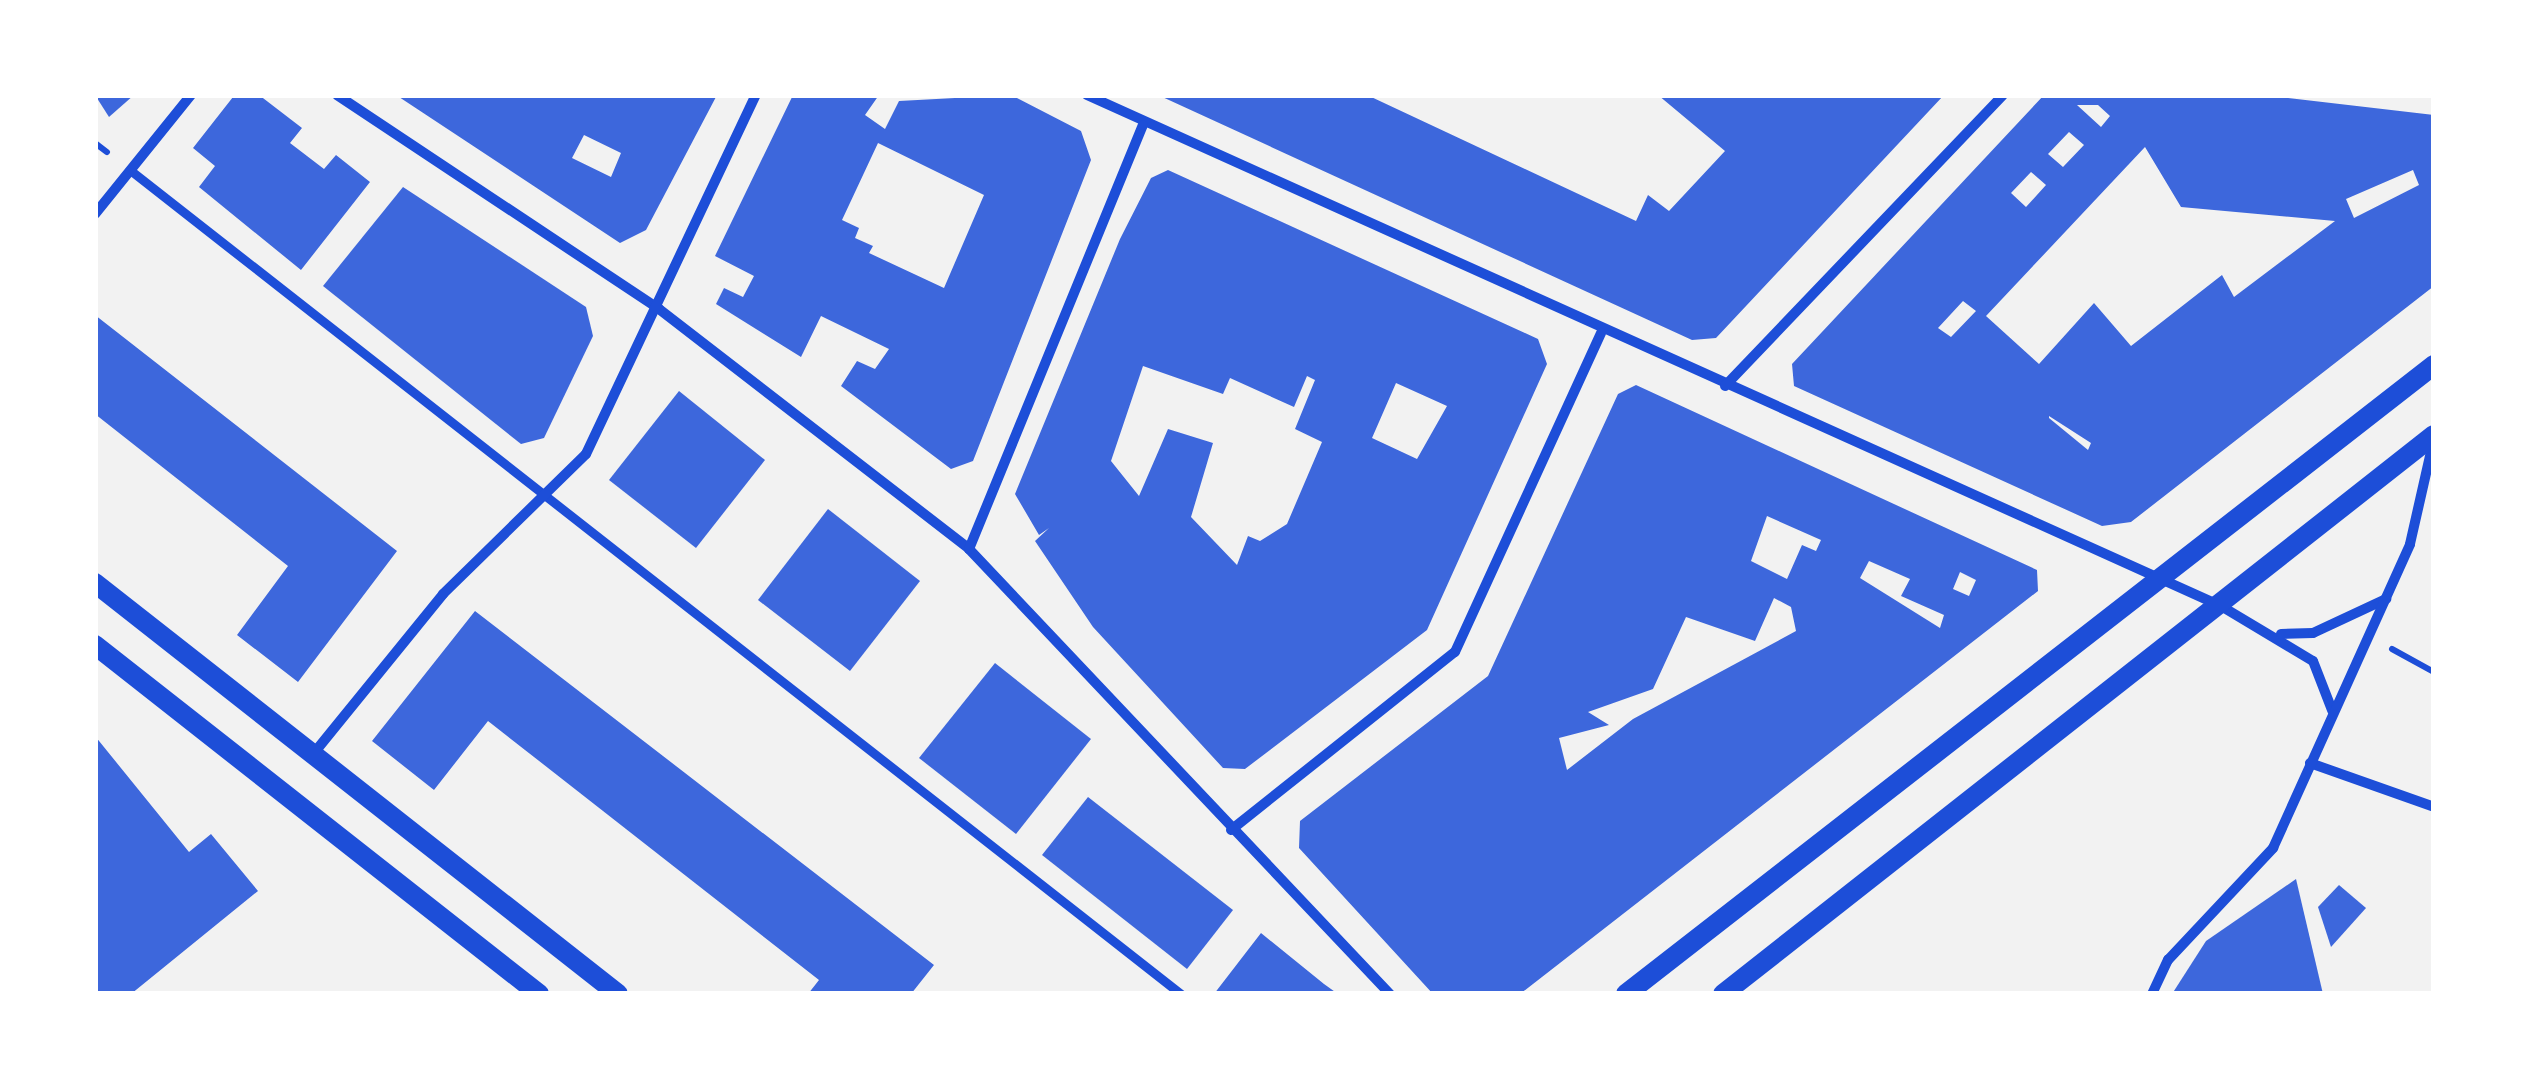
<!DOCTYPE html>
<html>
<head>
<meta charset="utf-8">
<style>
	body { margin:0 }
	#map { position:relative; width:2529px; height:1089px; overflow:hidden; background:#f2f2f2; font-family:"Times New Roman",serif }
	div>[style] { position:absolute }
	[style*='--x'] { left:calc(var(--x)*1px); top:calc(var(--y)*1px); width:calc(var(--w)*1px); rotate:calc(var(--a)*1deg) }
	.building>* { inset:0; background:#3d67dc }
	.path>* { height:6px; margin:-3px; padding:0 3px; transform-origin:3px; border-radius:3px; background:#1d4ed8 }
	.pedestrian>* { height:9px; margin:-4.5px; padding:0 4.5px; transform-origin:4.5px; border-radius:4.5px; background:#1d4ed8 }
	.minor>* { height:10px; margin:-5px; padding:0 5px; transform-origin:5px; border-radius:5px; background:#1d4ed8 }
	.secondary>* { height:20px; margin:-10px; padding:0 10px; transform-origin:10px; border-radius:10px; background:#1d4ed8 }
	span { translate:-50% -50%; white-space:nowrap; text-align:center; line-height:1.15; -webkit-text-stroke:10px #fff; paint-order:stroke }
	.frame { position:absolute; inset:0; border:98px solid #fff; pointer-events:none }
</style>
</head>
<body>
<div id="map">
	<div class="building">
		<i style="clip-path:polygon(95px 95px,134px 95px,109px 117px)"></i>
		<i style="clip-path:polygon(259px 95px,302px 128px,290px 143px,324px 169px,336px 155px,370px 182px,301px 270px,199px 187px,215px 166px,193px 148px,233px 97px)"></i>
		<i style="clip-path:polygon(evenodd,396px 95px,717px 95px,646px 230px,620px 243px,396px 95px,584px 135px,621px 153px,611px 177px,572px 158px,584px 135px)"></i>
		<i style="clip-path:polygon(evenodd,793px 95px,879px 95px,865px 115px,885px 129px,899px 101px,1011px 95px,1081px 131px,1091px 160px,973px 461px,951px 469px,841px 386px,857px 361px,875px 369px,889px 349px,821px 316px,801px 357px,716px 304px,724px 288px,743px 297px,754px 276px,715px 256px,793px 95px,878px 143px,984px 195px,944px 288px,869px 253px,873px 246px,855px 238px,859px 228px,842px 220px,878px 143px)"></i>
		<i style="clip-path:polygon(1158px 95px,1367px 95px,1636px 221px,1648px 195px,1669px 211px,1725px 151px,1658px 95px,1944px 95px,1716px 338px,1692px 340px)"></i>
		<i style="clip-path:polygon(evenodd,2044px 95px,2262px 95px,2434px 115px,2434px 286px,2131px 522px,2102px 526px,1794px 386px,1792px 364px,2044px 95px,2077px 105px,2098px 105px,2110px 116px,2101px 127px,2077px 105px,2044px 95px,2069px 132px,2084px 145px,2063px 167px,2048px 154px,2069px 132px,2044px 95px,2145px 147px,2181px 207px,2335px 221px,2234px 297px,2222px 275px,2131px 346px,2094px 303px,2039px 364px,1986px 316px,2145px 147px,2044px 95px,2413px 170px,2419px 185px,2354px 218px,2346px 199px,2413px 170px,2044px 95px,2031px 172px,2046px 185px,2026px 207px,2011px 193px,2031px 172px,2044px 95px,1963px 301px,1976px 311px,1951px 337px,1938px 328px,1963px 301px,2044px 95px,2049px 416px,2091px 443px,2088px 450px,2049px 418px,2049px 416px)"></i>
		<i style="clip-path:polygon(evenodd,1168px 170px,1538px 339px,1547px 364px,1427px 630px,1245px 769px,1223px 768px,1093px 627px,1035px 541px,1049px 528px,1039px 535px,1015px 494px,1120px 239px,1151px 178px,1168px 170px,1143px 366px,1223px 394px,1230px 378px,1294px 407px,1307px 376px,1315px 380px,1295px 429px,1322px 442px,1287px 524px,1260px 541px,1248px 536px,1237px 565px,1191px 517px,1213px 443px,1168px 429px,1139px 496px,1111px 461px,1143px 366px,1168px 170px,1396px 383px,1447px 406px,1417px 459px,1372px 438px,1396px 383px)"></i>
		<i style="clip-path:polygon(403px 187px,586px 307px,593px 336px,544px 438px,521px 444px,323px 286px)"></i>
		<i style="clip-path:polygon(95px 315px,397px 551px,298px 682px,237px 635px,288px 566px,95px 414px)"></i>
		<i style="clip-path:polygon(evenodd,1636px 385px,2037px 570px,2038px 591px,1520px 994px,1433px 994px,1299px 848px,1300px 821px,1488px 676px,1618px 394px,1636px 385px,1767px 516px,1821px 540px,1816px 551px,1802px 545px,1787px 579px,1751px 561px,1767px 516px,1636px 385px,1869px 561px,1910px 579px,1901px 596px,1944px 615px,1940px 628px,1860px 578px,1869px 561px,1636px 385px,1960px 572px,1976px 580px,1969px 596px,1953px 589px,1960px 572px,1636px 385px,1774px 598px,1791px 607px,1796px 631px,1633px 719px,1567px 770px,1559px 738px,1609px 725px,1588px 712px,1653px 689px,1686px 617px,1755px 641px,1774px 598px)"></i>
		<i style="clip-path:polygon(679px 391px,765px 460px,696px 548px,609px 480px)"></i>
		<i style="clip-path:polygon(828px 509px,920px 581px,850px 671px,758px 600px)"></i>
		<i style="clip-path:polygon(475px 611px,934px 965px,911px 994px,808px 994px,819px 980px,488px 721px,434px 790px,372px 741px)"></i>
		<i style="clip-path:polygon(995px 663px,1091px 739px,1016px 834px,919px 758px)"></i>
		<i style="clip-path:polygon(95px 736px,189px 852px,211px 834px,258px 891px,131px 994px,95px 994px)"></i>
		<i style="clip-path:polygon(1088px 797px,1233px 910px,1187px 969px,1042px 855px)"></i>
		<i style="clip-path:polygon(2296px 879px,2323px 994px,2172px 994px,2206px 941px)"></i>
		<i style="clip-path:polygon(2339px 885px,2366px 908px,2331px 947px,2318px 907px)"></i>
		<i style="clip-path:polygon(1261px 933px,1324px 984px,1338px 994px,1214px 994px)"></i>
	</div>
	<div class="path">
		<i style="--x:95;--y:143;--w:15;--a:37"></i>
		<i style="--x:2392;--y:649;--w:48;--a:28.7"></i>
	</div>
	<div class="pedestrian">
		<i style="--x:130;--y:170;--w:1336;--a:38.1"></i>
	</div>
	<div class="minor">
		<i style="--x:337;--y:95;--w:387;--a:33.6"></i>
		<i style="--x:659;--y:309;--w:392;--a:37.7"></i>
		<i style="--x:969;--y:549;--w:613;--a:46.59"></i>
		<i style="--x:1087;--y:95;--w:1244;--a:24.26"></i>
		<i style="--x:2221;--y:606;--w:107;--a:30.9"></i>
		<i style="--x:2313;--y:661;--w:53;--a:68.8"></i>
		<i style="--x:95;--y:214;--w:153;--a:-51.1"></i>
		<i style="--x:1725;--y:386;--w:402;--a:-46.3"></i>
		<i style="--x:969;--y:549;--w:458;--a:-67.7"></i>
		<i style="--x:2281;--y:634;--w:32;--a:-2"></i>
		<i style="--x:2313;--y:633;--w:81;--a:-25"></i>
		<i style="--x:314;--y:753;--w:205;--a:-50.9"></i>
		<i style="--x:443;--y:594;--w:200;--a:-44.4"></i>
		<i style="--x:586;--y:454;--w:397;--a:-64.7"></i>
		<i style="--x:2310;--y:763;--w:132;--a:19.5"></i>
		<i style="--x:1231;--y:830;--w:286;--a:-38.5"></i>
		<i style="--x:1455;--y:652;--w:351;--a:-65.4"></i>
		<i style="--x:2152;--y:994;--w:38;--a:-65"></i>
		<i style="--x:2168;--y:960;--w:154;--a:-46.8"></i>
		<i style="--x:2273;--y:848;--w:333;--a:-65.7"></i>
		<i style="--x:2410;--y:544;--w:109;--a:-77.2"></i>
	</div>
	<div class="secondary">
		<i style="--x:95;--y:583;--w:665;--a:38.16"></i>
		<i style="--x:95;--y:645;--w:565;--a:38.17"></i>
		<i style="--x:1626;--y:994;--w:1024;--a:-37.9"></i>
		<i style="--x:1723;--y:994;--w:904;--a:-38.18"></i>
	</div>
	<div class="frame"></div>
</div>
</body>
</html>
